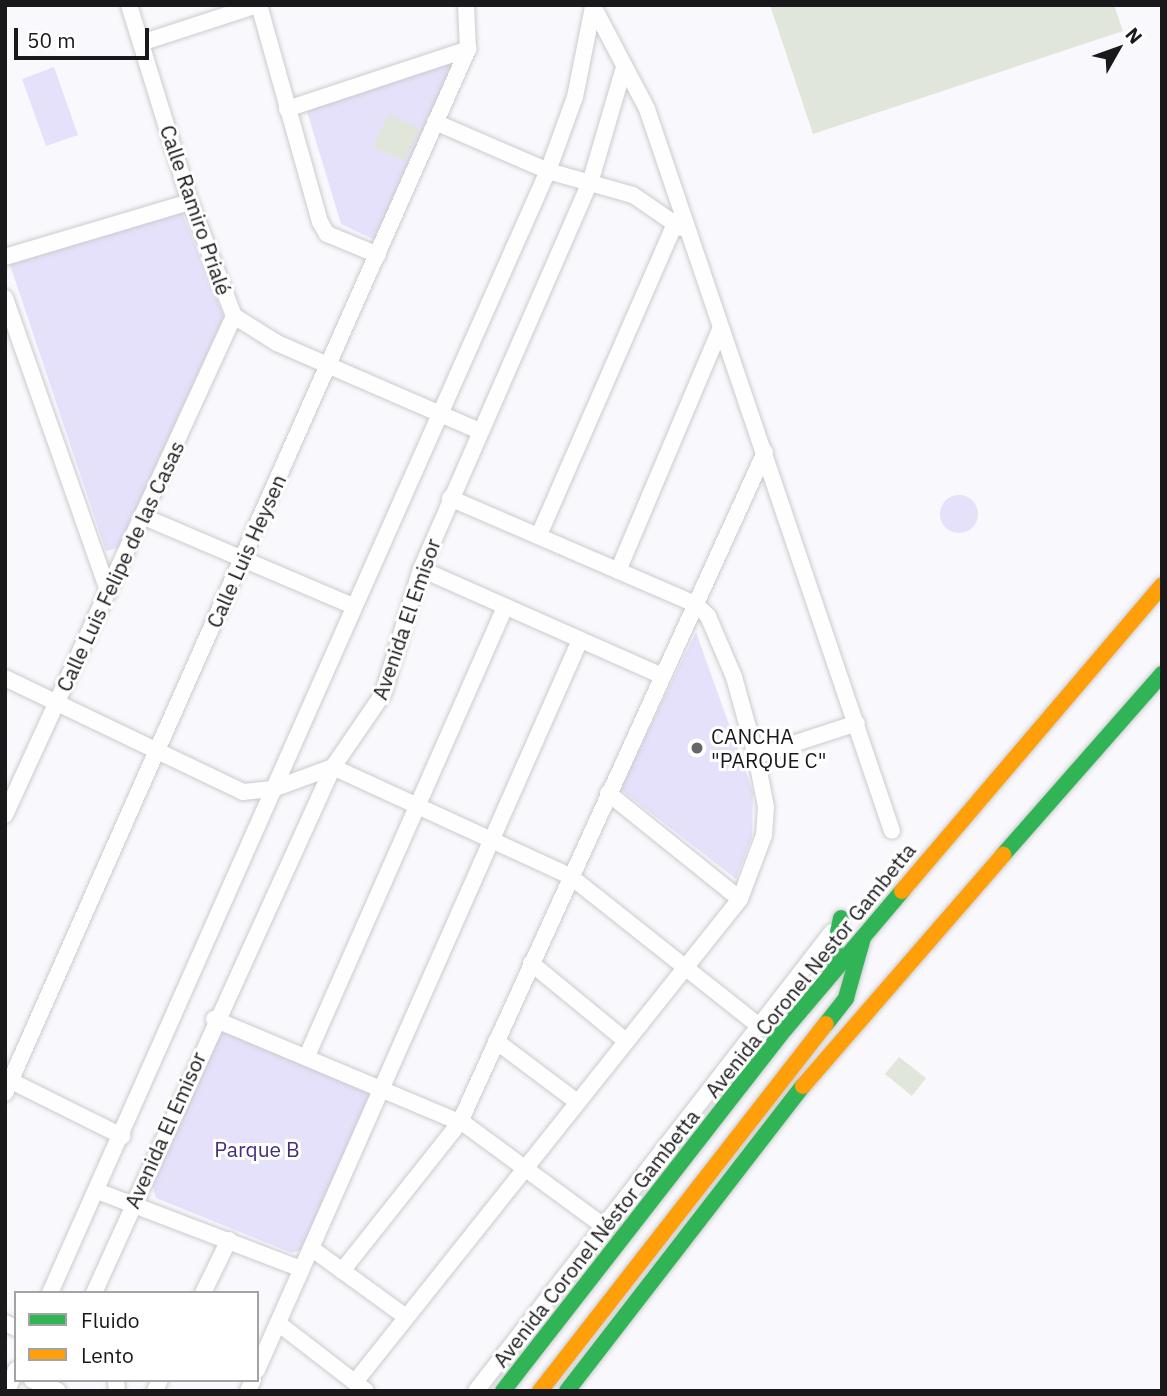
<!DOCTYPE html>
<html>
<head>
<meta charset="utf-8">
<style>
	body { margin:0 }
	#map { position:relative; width:1167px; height:1396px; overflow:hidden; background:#f9f8fc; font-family:"IBM Plex Sans",sans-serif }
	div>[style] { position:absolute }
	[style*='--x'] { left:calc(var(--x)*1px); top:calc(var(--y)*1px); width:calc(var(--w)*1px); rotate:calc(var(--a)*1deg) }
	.green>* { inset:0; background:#e5e1fa }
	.round { border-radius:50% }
	.building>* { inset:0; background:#e0e6da }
	.roads { filter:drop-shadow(0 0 2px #cbcbce) drop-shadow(0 0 2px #cbcbce) }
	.street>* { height:16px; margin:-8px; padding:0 8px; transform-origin:8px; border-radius:8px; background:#fefeff }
	.fast>* { height:16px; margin:-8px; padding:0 8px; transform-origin:8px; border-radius:8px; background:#30b455 }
	.slow>* { height:16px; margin:-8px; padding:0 8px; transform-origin:8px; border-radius:8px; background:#ff9f0a }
	.dots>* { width:19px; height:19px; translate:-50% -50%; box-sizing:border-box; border:4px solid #fff; border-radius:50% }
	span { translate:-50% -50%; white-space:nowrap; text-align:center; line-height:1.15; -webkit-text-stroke:6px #fff; paint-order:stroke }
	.street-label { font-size:21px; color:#19191b }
	.poi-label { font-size:21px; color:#19191b }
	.left { translate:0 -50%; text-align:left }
	.park-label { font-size:21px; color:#442e7b }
	.frame { position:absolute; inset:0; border:7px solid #19191b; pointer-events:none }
	.legend { position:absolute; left:14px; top:1291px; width:245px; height:91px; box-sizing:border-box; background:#fff; border:2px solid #a3a3a4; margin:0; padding:9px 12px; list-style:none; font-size:21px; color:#19191b }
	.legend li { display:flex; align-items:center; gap:14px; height:35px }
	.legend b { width:35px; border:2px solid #a3a3a4 }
	.north { position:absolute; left:1083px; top:14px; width:70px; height:70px; -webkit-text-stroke:5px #fff; paint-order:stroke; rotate:50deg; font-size:19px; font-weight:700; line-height:28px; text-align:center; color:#19191b }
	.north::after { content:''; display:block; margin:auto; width:24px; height:32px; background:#19191b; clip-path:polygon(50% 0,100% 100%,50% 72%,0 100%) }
	.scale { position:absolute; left:14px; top:28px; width:135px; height:32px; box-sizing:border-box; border:4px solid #19191b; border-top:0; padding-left:9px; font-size:21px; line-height:24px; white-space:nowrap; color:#19191b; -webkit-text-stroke:5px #fff; paint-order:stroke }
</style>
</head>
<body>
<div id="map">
	<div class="green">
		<i style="clip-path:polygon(448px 62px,454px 67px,377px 241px,341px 224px,306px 108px)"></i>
		<i style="clip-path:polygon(54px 67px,78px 135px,46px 146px,22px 79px)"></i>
		<i style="clip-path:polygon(180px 208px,224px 317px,118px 548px,106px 551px,9px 262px)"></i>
		<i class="round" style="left:940px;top:495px;width:38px;height:38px"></i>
		<i style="clip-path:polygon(696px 632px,753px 792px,752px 837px,736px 879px,620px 789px)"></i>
		<i style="clip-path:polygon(222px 1030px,373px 1089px,301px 1250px,292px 1253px,156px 1198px,152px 1185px)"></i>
	</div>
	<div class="building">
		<i style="clip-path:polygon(770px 5px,1114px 5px,1123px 31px,813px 134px)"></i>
		<i style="clip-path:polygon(389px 114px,419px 129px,404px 161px,373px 147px)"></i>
		<i style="clip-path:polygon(899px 1057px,926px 1078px,912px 1096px,885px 1074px)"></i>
	</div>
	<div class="roads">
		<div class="street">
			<i style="--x:129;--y:5;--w:206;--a:72.8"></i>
			<i style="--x:190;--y:202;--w:122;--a:68.9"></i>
			<i style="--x:234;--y:316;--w:51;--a:32.1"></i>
			<i style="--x:277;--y:343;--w:220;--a:23.5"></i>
			<i style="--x:259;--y:5;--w:225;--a:74.3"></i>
			<i style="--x:320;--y:222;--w:14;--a:60"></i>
			<i style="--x:327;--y:234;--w:55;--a:22.4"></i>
			<i style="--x:593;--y:6;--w:116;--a:62.3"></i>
			<i style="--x:647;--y:109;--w:762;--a:71.26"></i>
			<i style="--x:141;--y:43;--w:122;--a:-18.1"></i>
			<i style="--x:287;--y:109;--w:191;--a:-18.3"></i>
			<i style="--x:435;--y:122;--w:123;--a:23.4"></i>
			<i style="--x:548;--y:171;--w:88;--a:15.8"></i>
			<i style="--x:633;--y:195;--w:58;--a:34.5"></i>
			<i style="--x:5;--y:257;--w:193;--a:-16.6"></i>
			<i style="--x:5;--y:298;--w:311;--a:70.6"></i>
			<i style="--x:142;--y:516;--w:229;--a:23.1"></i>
			<i style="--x:539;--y:535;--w:342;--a:-66.4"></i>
			<i style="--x:421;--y:569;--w:264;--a:23.9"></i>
			<i style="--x:618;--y:571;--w:262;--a:-67.1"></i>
			<i style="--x:5;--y:678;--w:264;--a:25.6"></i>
			<i style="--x:243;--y:792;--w:30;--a:-6"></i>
			<i style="--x:273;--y:789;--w:64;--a:-20.1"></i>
			<i style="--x:333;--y:767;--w:261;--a:24.7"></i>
			<i style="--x:570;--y:876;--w:241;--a:38.4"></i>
			<i style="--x:756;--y:756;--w:106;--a:-18.1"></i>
			<i style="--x:608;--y:793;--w:169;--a:38.8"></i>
			<i style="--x:5;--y:815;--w:549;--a:-65.35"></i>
			<i style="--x:531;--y:963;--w:123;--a:39.4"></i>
			<i style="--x:214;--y:1019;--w:273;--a:22.8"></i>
			<i style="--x:466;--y:1125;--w:174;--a:36.3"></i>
			<i style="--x:496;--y:1041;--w:100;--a:36.9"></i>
			<i style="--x:307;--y:1056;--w:491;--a:-66.2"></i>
			<i style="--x:5;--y:1078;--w:131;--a:26.4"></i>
			<i style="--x:5;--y:1093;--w:1142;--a:-66.08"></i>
			<i style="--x:468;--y:49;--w:44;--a:-92.6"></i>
			<i style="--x:97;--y:1191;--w:218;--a:20.9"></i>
			<i style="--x:311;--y:1248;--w:117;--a:36"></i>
			<i style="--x:342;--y:1271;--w:190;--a:-51.6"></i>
			<i style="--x:460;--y:1122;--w:736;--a:-65.52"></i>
			<i style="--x:50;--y:1293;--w:1228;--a:-66.07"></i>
			<i style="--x:548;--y:171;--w:79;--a:-70"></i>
			<i style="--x:575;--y:97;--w:92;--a:-78.7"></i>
			<i style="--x:94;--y:1293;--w:578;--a:-65.56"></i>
			<i style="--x:333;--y:767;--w:88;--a:-55.6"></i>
			<i style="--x:383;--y:694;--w:131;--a:-73.1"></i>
			<i style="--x:421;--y:569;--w:421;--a:-66.4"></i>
			<i style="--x:590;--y:183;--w:117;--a:-73.6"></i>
			<i style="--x:203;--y:1293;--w:59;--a:-63.9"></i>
			<i style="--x:5;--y:1323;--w:12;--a:24"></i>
			<i style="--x:278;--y:1323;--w:111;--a:37.7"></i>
			<i style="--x:257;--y:1370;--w:798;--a:-66.13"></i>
			<i style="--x:32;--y:1380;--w:28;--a:23"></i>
			<i style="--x:116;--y:1380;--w:11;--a:85"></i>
			<i style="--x:355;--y:1382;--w:618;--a:-51.44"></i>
			<i style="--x:740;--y:899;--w:68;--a:-69.4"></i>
			<i style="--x:764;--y:835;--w:28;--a:-86"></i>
			<i style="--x:766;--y:807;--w:52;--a:-101.1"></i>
			<i style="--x:756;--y:756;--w:82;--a:-105.6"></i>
			<i style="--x:734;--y:677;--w:66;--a:-113.1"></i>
			<i style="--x:708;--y:616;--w:18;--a:-137"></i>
			<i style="--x:695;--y:604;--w:267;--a:-156.6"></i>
			<i style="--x:7;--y:1391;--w:23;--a:-67"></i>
			<i style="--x:155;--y:1391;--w:12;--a:-66"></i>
			<i style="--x:248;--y:1391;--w:12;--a:-66"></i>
			<i style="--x:476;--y:1391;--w:581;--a:-52.2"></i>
		</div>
		<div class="fast">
			<i style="--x:1003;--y:855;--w:241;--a:-48.7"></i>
			<i style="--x:830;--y:969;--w:52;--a:-77.8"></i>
			<i style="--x:826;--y:1024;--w:33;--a:-52"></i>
			<i style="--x:846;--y:998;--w:62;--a:-74.2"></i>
			<i style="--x:503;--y:1391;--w:460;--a:-52.1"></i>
			<i style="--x:786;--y:1028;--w:180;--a:-49.7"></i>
			<i style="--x:567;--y:1391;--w:386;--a:-52.3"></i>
		</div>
		<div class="slow">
			<i style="--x:902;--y:891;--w:401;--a:-49.6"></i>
			<i style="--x:803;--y:1086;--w:306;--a:-49.1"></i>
			<i style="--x:540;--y:1391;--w:465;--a:-52.1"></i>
		</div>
	</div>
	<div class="dots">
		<i style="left:697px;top:748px;background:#67676a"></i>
	</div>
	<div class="street-label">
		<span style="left:196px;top:210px;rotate:71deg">Calle Ramiro Prialé</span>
		<span style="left:246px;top:551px;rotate:-66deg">Calle Luis Heysen</span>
		<span style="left:120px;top:566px;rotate:-65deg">Calle Luis Felipe de las Casas</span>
		<span style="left:406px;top:619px;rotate:-71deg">Avenida El Emisor</span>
		<span style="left:810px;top:970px;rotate:-51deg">Avenida Coronel Nestor Gambetta</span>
		<span style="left:165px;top:1130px;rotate:-66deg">Avenida El Emisor</span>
		<span style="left:596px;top:1238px;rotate:-52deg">Avenida Coronel Néstor Gambetta</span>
	</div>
	<div class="poi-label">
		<span class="left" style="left:711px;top:748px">CANCHA<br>"PARQUE C"</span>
	</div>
	<div class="park-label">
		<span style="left:257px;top:1149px">Parque B</span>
	</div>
	<div class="frame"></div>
	<ul class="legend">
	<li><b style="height:9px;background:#30b455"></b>Fluido</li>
	<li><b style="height:9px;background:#ff9f0a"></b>Lento</li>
	</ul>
	<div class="north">N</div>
	<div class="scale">50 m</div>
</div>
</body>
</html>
